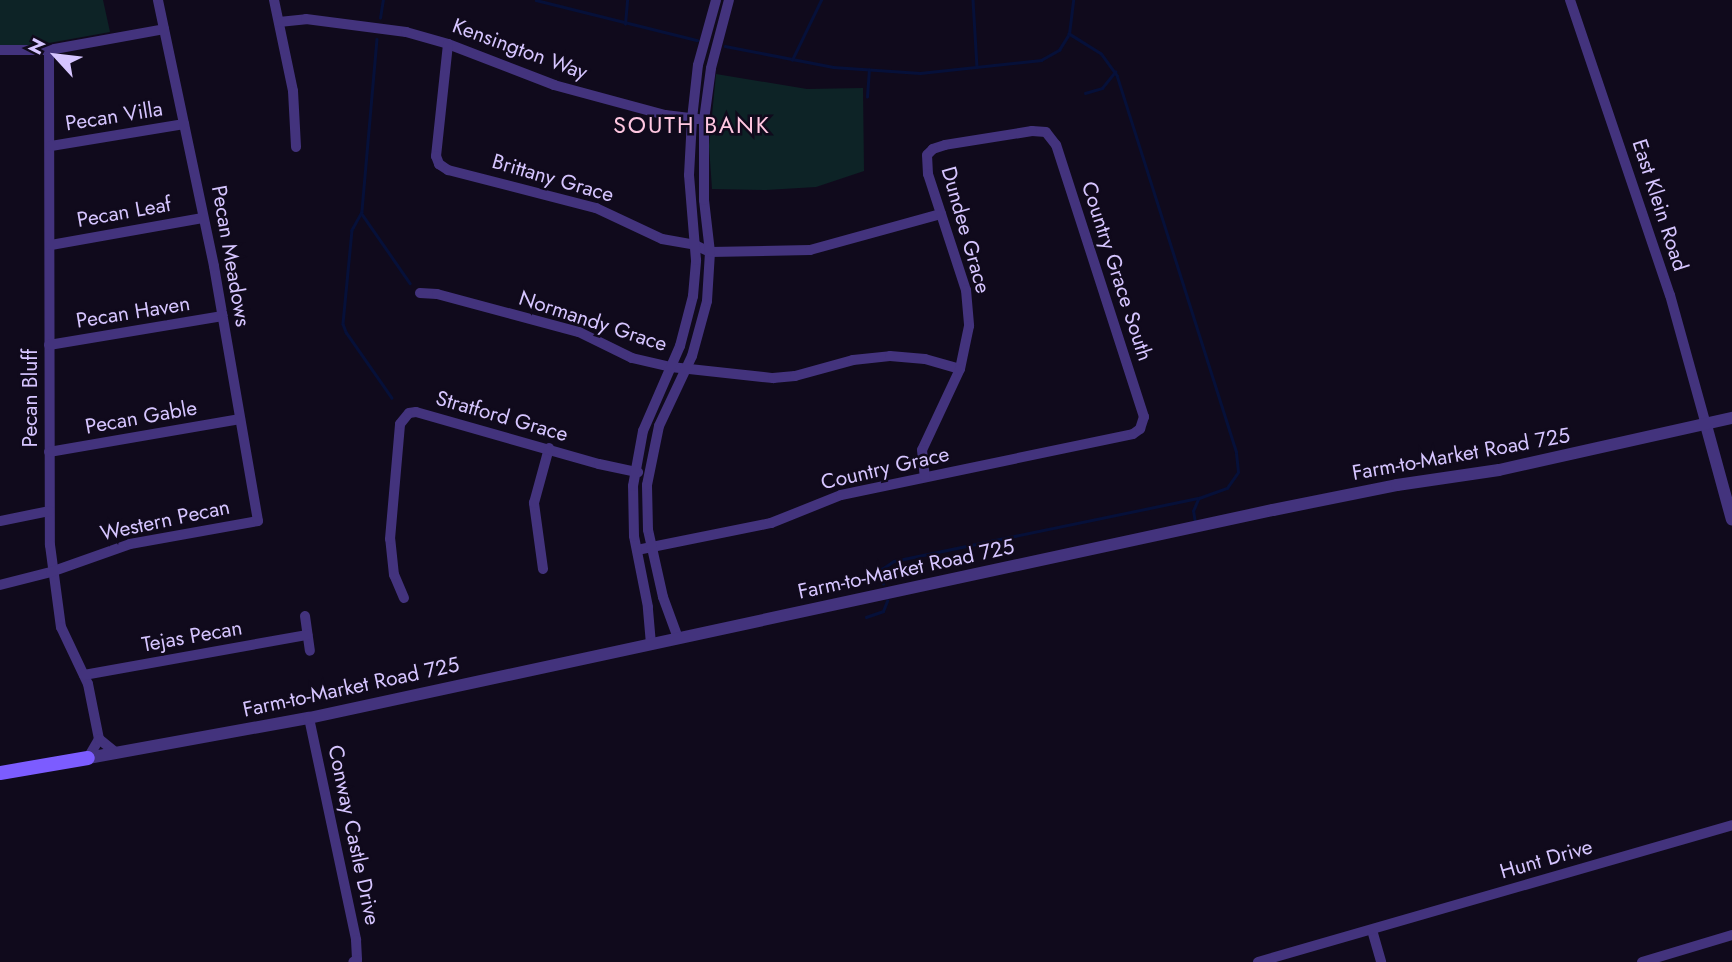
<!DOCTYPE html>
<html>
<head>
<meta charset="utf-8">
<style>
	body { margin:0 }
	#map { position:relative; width:1732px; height:962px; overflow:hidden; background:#100a1c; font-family:Jost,sans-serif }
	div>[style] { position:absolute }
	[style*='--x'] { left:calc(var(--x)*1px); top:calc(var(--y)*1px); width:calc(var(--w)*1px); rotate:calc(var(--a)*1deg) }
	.green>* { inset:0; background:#0d2326 }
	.stream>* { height:2.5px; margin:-1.25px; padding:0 1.25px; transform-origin:1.25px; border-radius:1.25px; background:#061039 }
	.minor>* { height:10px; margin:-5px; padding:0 5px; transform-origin:5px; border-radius:5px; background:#43337d }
	.tertiary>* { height:12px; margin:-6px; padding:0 6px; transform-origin:6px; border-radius:6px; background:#43337d }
	.secondary>* { height:14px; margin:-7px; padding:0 7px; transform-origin:7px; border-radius:7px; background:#7c5cff }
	span { translate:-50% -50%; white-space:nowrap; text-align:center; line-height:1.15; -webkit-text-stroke:5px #100a1c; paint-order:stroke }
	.street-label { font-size:21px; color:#d6c5ff }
	.neighbourhood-label { font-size:23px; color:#ffc7e1; letter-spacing:2px }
	.north { position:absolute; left:21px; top:21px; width:70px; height:70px; -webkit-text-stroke:5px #100a1c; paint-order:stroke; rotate:297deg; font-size:19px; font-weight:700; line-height:28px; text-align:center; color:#d6c5ff }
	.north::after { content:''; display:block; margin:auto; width:24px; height:32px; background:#d6c5ff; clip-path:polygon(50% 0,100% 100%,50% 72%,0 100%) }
</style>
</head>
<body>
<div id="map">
	<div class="green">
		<i style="clip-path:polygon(0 0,103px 0,110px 32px,38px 45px,0 45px)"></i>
		<i style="clip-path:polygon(716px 74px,807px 89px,863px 88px,864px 171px,816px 187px,766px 190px,712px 189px,709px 146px)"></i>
	</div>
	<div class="stream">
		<i style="--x:536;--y:0;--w:166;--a:14"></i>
		<i style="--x:973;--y:0;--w:67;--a:86.6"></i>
		<i style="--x:380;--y:18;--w:18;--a:-81"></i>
		<i style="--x:625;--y:24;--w:24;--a:-85"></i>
		<i style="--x:377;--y:39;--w:174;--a:95"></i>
		<i style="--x:362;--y:212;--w:21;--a:119"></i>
		<i style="--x:352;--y:230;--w:94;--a:95.5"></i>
		<i style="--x:343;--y:324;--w:9;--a:69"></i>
		<i style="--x:346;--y:332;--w:80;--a:55.1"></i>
		<i style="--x:725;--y:46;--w:110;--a:11"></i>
		<i style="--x:833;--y:67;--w:87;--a:3.9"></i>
		<i style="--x:920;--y:73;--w:122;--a:-6.1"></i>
		<i style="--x:1041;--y:60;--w:21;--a:-29"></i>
		<i style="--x:1059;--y:50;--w:19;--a:-58"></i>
		<i style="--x:1069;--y:34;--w:34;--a:-83"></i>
		<i style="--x:792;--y:60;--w:67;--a:-64.2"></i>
		<i style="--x:1085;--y:93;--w:18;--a:-16"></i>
		<i style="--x:1102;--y:88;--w:21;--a:-51"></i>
		<i style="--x:867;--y:97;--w:27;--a:-86"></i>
		<i style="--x:362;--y:214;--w:84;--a:55.2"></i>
		<i style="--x:1195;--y:523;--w:12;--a:-99"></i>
		<i style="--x:1193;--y:511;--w:13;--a:-67"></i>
		<i style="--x:883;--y:584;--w:15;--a:-94"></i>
		<i style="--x:882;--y:569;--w:14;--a:-34"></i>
		<i style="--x:894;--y:561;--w:311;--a:-11.7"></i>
		<i style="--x:1199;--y:498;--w:30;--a:-20"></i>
		<i style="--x:1227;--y:488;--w:19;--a:-55"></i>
		<i style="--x:1238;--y:472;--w:20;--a:-96"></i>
		<i style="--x:1236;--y:452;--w:394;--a:-107.6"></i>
		<i style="--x:1117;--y:76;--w:27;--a:-126"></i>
		<i style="--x:1101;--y:54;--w:38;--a:-148"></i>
		<i style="--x:866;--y:617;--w:18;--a:-19"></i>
		<i style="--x:883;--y:611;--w:11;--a:-68"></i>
	</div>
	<div class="minor">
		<i style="--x:274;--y:0;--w:93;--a:78.2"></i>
		<i style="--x:293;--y:91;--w:56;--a:86.9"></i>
		<i style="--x:1570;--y:0;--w:311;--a:71.3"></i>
		<i style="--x:1670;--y:295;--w:135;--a:74.5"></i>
		<i style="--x:279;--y:22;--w:27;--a:-6"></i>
		<i style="--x:306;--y:19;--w:101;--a:7.4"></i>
		<i style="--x:406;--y:32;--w:44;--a:15.9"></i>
		<i style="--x:448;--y:44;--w:114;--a:21.1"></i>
		<i style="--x:554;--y:85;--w:115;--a:15.1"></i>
		<i style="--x:665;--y:115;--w:33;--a:7"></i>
		<i style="--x:448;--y:44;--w:113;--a:96.1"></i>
		<i style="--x:436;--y:156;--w:9;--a:69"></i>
		<i style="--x:439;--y:164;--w:11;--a:34"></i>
		<i style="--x:448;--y:170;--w:153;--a:14.4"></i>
		<i style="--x:596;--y:208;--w:73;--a:25.2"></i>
		<i style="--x:662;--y:239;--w:34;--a:10"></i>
		<i style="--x:695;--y:245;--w:17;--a:25"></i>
		<i style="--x:710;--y:252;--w:100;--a:-1.1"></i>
		<i style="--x:810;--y:250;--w:136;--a:-15.4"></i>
		<i style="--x:0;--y:50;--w:49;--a:0"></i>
		<i style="--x:49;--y:50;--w:117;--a:-10.3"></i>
		<i style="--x:49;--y:50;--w:495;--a:89.9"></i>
		<i style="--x:50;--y:545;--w:83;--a:82.4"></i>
		<i style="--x:61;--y:627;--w:63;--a:64.7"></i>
		<i style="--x:88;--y:684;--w:56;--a:78.7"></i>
		<i style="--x:99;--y:739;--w:22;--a:120"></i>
		<i style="--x:51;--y:146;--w:135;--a:-9.4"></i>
		<i style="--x:51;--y:245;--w:154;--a:-10.1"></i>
		<i style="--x:420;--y:293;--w:17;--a:3"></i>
		<i style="--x:437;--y:294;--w:147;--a:15"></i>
		<i style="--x:579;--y:332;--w:59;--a:26.1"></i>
		<i style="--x:632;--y:358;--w:40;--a:13"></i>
		<i style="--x:671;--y:367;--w:103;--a:6.2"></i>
		<i style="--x:773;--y:378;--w:22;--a:-5"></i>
		<i style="--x:795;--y:376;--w:60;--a:-15.4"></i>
		<i style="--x:853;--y:360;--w:37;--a:-6"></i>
		<i style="--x:890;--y:356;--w:35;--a:5"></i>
		<i style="--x:925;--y:359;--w:36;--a:16"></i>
		<i style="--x:49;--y:345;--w:176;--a:-9.5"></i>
		<i style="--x:49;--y:452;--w:194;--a:-9.8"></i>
		<i style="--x:0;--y:521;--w:50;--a:-11.5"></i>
		<i style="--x:637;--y:550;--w:137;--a:-11.4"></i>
		<i style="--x:771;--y:523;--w:75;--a:-21.8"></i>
		<i style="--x:841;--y:495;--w:298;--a:-11.8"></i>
		<i style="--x:1133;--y:434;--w:9;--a:-36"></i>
		<i style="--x:1140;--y:429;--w:13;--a:-72"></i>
		<i style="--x:1144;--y:417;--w:286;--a:-107.9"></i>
		<i style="--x:1056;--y:145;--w:16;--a:-128"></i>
		<i style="--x:1046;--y:132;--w:14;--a:-176"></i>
		<i style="--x:1032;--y:131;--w:88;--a:170.9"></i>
		<i style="--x:945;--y:145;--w:13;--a:162"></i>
		<i style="--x:933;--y:149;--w:8;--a:135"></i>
		<i style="--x:927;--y:155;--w:19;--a:87"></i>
		<i style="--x:928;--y:174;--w:122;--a:71.9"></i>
		<i style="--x:966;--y:290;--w:36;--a:85"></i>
		<i style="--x:969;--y:326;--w:44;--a:101.8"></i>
		<i style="--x:960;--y:369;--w:89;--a:115.1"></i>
		<i style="--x:922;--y:450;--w:27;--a:84"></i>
		<i style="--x:543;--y:569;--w:67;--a:-97.8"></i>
		<i style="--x:534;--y:503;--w:57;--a:-74.7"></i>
		<i style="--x:0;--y:585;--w:53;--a:-14.3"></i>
		<i style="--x:51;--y:572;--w:84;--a:-19.5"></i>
		<i style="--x:130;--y:544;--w:130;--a:-10.2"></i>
		<i style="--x:258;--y:521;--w:259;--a:-99.8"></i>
		<i style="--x:214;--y:266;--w:272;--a:-101.9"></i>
		<i style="--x:404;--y:598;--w:25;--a:-113"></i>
		<i style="--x:394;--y:575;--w:36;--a:-96"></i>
		<i style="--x:390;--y:539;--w:115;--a:-85"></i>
		<i style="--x:400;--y:424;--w:14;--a:-51"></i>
		<i style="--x:409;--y:413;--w:7;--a:-8"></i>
		<i style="--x:416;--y:412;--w:190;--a:15.9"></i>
		<i style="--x:599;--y:464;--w:40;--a:12"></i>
		<i style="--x:305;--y:616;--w:35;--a:82"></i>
		<i style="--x:678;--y:638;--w:44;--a:-110.1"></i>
		<i style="--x:663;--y:597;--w:69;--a:-102.6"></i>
		<i style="--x:648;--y:530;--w:45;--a:-91.3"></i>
		<i style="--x:647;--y:485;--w:60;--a:-78.5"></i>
		<i style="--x:659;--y:426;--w:77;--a:-64.8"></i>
		<i style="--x:692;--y:356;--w:57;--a:-74.7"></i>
		<i style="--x:707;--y:301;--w:49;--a:-86.5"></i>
		<i style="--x:710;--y:252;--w:52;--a:-96.6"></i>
		<i style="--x:704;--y:200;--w:80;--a:-90"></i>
		<i style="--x:704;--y:120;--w:52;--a:-82.3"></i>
		<i style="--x:711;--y:68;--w:70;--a:-75.2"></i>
		<i style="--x:651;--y:644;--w:37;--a:-95"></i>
		<i style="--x:648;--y:607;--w:72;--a:-101.2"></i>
		<i style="--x:634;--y:536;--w:50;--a:-91.1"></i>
		<i style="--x:633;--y:486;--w:56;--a:-79.7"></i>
		<i style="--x:643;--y:431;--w:93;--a:-66.5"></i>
		<i style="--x:680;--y:346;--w:52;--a:-75.4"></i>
		<i style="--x:693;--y:296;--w:36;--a:-85"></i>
		<i style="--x:696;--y:260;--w:85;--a:-94.7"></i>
		<i style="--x:689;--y:175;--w:56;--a:-86.9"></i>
		<i style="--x:692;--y:119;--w:54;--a:-83.7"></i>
		<i style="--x:698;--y:65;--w:67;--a:-74.5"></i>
		<i style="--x:84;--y:675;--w:227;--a:-10.2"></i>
		<i style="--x:309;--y:718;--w:227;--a:78"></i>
		<i style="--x:356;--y:940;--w:20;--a:87"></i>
		<i style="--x:357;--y:960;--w:4;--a:153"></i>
		<i style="--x:99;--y:739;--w:21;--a:39"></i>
		<i style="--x:1372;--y:930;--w:33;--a:74"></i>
		<i style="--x:1258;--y:962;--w:493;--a:-16.1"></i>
		<i style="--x:1642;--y:962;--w:94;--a:-16.7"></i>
	</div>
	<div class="tertiary">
		<i style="--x:1706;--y:425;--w:98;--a:74.7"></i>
		<i style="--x:88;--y:758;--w:225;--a:-10.3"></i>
		<i style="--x:309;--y:718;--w:986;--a:-12.18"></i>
		<i style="--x:1273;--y:510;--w:126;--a:-11.4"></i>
		<i style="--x:1397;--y:485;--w:103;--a:-8.4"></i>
		<i style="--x:1499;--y:470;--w:239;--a:-12.6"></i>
	</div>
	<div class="secondary">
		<i style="--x:0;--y:773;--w:89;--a:-9.7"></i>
	</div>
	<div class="street-label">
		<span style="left:520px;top:49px;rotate:20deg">Kensington Way</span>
		<span style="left:114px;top:116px;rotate:-9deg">Pecan Villa</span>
		<span style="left:553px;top:178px;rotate:16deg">Brittany Grace</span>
		<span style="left:1660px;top:205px;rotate:72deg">East Klein Road</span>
		<span style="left:124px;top:212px;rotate:-10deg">Pecan Leaf</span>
		<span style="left:966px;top:230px;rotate:74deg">Dundee Grace</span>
		<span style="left:231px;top:256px;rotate:80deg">Pecan Meadows</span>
		<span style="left:1117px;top:271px;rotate:72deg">Country Grace South</span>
		<span style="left:133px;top:312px;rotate:-9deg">Pecan Haven</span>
		<span style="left:593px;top:321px;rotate:18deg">Normandy Grace</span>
		<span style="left:30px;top:398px;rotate:-90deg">Pecan Bluff</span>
		<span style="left:502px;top:416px;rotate:16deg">Stratford Grace</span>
		<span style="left:141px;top:417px;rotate:-10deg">Pecan Gable</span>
		<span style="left:1461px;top:454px;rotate:-10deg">Farm-to-Market Road 725</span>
		<span style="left:885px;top:468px;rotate:-13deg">Country Grace</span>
		<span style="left:165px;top:520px;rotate:-12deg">Western Pecan</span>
		<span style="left:906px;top:569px;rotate:-12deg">Farm-to-Market Road 725</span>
		<span style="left:192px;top:636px;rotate:-10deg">Tejas Pecan</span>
		<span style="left:351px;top:687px;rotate:-12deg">Farm-to-Market Road 725</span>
		<span style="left:354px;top:835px;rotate:78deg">Conway Castle Drive</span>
		<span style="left:1546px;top:859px;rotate:-16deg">Hunt Drive</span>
	</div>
	<div class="neighbourhood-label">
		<span style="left:692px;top:125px">SOUTH BANK</span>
	</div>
	<div class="north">N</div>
</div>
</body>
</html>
